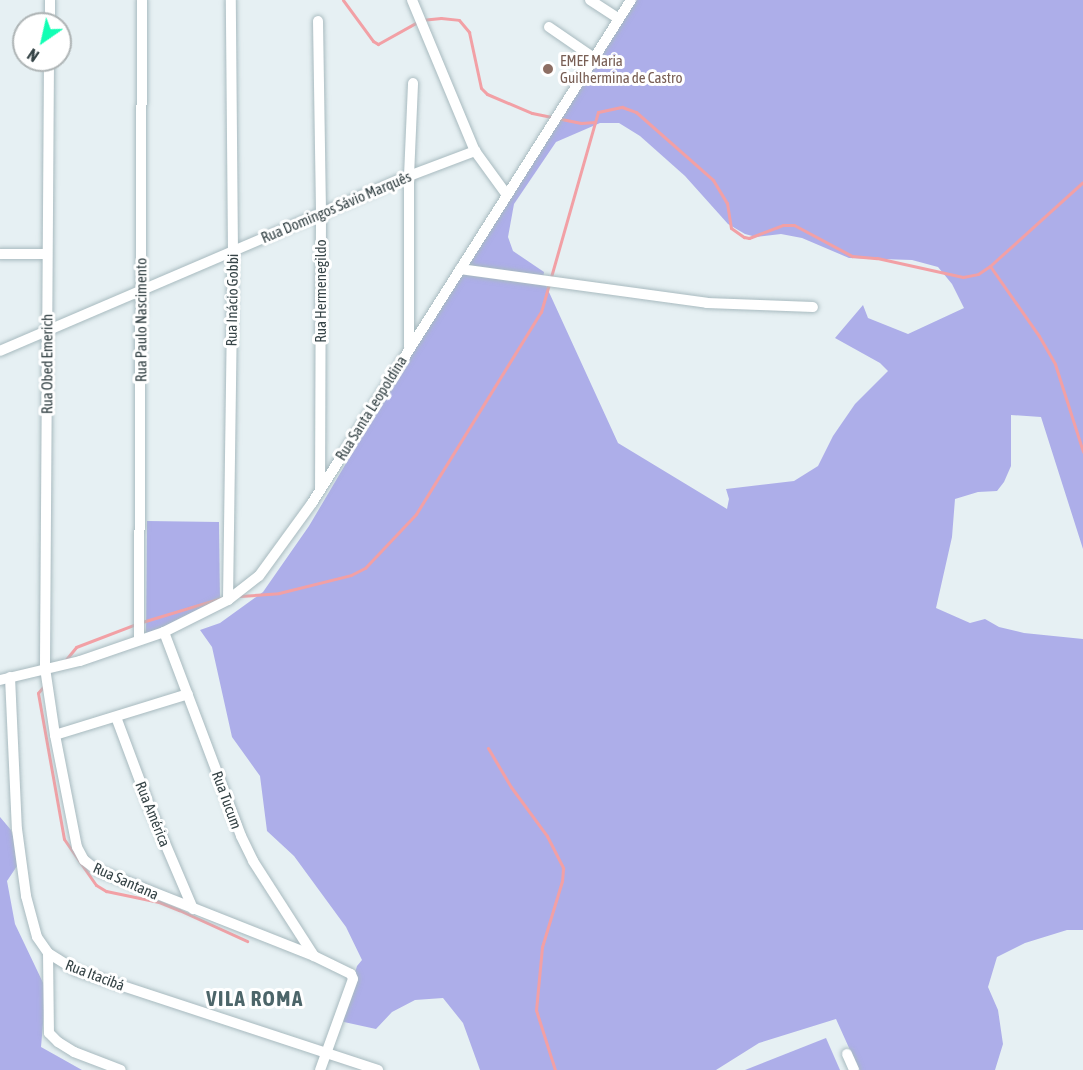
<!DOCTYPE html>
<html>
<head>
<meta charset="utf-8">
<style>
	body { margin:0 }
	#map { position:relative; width:1083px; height:1070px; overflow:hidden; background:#e6f0f3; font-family:"Asap Condensed",sans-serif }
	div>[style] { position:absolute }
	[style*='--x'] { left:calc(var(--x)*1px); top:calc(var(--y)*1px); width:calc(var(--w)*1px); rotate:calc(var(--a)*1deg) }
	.green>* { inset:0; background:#adaee9 }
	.stream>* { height:3px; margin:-1.5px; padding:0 1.5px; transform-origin:1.5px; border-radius:1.5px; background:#f2a0a5 }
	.roads { filter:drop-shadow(0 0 2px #a8babf) drop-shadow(0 0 2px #a8babf) }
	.minor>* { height:10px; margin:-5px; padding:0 5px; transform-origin:5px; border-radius:5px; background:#fff }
	.dots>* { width:16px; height:16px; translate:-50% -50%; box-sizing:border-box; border:3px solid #fff; border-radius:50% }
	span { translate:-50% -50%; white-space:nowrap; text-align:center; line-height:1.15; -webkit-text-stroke:6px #fff; paint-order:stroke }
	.education-label { font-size:15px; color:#785e54 }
	.left { translate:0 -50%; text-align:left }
	.street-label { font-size:15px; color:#354346 }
	.district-label { font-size:21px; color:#4c6569; font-weight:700; letter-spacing:1.5px }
	.north { position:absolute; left:12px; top:12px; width:60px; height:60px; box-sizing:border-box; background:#fff; border:2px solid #aeb4b5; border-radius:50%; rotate:214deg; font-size:16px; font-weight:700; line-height:24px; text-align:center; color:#354346 }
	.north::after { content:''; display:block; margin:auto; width:21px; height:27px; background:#11ffb4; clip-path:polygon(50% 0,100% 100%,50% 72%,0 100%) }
</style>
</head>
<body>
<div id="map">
	<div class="green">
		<i style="clip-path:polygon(evenodd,635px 0,1083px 0,1083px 549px,1041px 417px,1011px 415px,1011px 466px,1004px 482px,997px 491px,978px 492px,955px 499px,952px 537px,936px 608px,970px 623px,985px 619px,999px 627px,1024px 633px,1083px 639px,1083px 930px,1067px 930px,1025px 943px,997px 957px,988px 987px,998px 1010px,1003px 1044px,995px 1070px,859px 1070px,836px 1019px,759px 1043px,716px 1070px,480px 1070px,463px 1023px,443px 998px,415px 1000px,392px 1012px,376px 1029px,344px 1022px,341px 1017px,357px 966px,362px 960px,346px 927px,294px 856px,267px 831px,260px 776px,232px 737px,212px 647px,200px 630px,220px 623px,263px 592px,309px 526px,423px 333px,635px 0,600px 123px,619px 123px,640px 136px,685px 176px,728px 224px,745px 234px,756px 237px,781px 234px,802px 238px,849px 258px,912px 260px,938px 267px,952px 284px,964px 308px,908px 334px,868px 318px,863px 305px,835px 338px,880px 363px,888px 371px,855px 404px,833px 436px,818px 466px,794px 481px,726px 489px,729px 499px,727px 509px,618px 443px,543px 279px,544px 272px,513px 251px,508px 237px,514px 204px,556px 142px,600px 123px)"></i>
		<i style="clip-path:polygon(147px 521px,219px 522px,220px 600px,146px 635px)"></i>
		<i style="clip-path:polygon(0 817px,11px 830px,14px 839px,17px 866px,7px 881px,15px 924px,46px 989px,41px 1047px,82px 1070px,0 1070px)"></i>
		<i style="clip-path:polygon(826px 1038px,840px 1070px,745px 1070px)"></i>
	</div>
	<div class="stream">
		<i style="--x:343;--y:0;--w:51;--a:53.8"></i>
		<i style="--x:373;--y:41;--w:6;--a:31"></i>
		<i style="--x:378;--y:44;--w:49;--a:-29.2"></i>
		<i style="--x:421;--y:20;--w:20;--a:-6"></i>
		<i style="--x:441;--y:18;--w:18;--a:6"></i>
		<i style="--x:459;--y:20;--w:16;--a:50"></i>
		<i style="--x:469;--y:32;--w:57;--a:77.9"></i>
		<i style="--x:481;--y:88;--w:8;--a:45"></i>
		<i style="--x:487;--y:94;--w:49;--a:22.9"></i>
		<i style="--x:532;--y:113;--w:50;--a:11.5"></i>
		<i style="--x:581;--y:123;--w:14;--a:-4"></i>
		<i style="--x:990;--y:266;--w:85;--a:55"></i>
		<i style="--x:1039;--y:336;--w:32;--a:60"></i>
		<i style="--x:1055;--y:364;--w:92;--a:72.3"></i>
		<i style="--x:240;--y:596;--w:39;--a:-4"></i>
		<i style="--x:279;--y:593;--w:74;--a:-14"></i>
		<i style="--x:351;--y:575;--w:16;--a:-27"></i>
		<i style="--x:365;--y:568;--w:74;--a:-46.6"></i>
		<i style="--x:416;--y:514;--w:238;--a:-58.3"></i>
		<i style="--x:541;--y:312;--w:208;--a:-74.1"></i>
		<i style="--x:598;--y:112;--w:25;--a:-12"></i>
		<i style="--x:622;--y:107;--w:15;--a:20"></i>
		<i style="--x:636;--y:112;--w:103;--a:41.4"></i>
		<i style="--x:713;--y:180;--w:27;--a:59"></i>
		<i style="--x:727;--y:203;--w:25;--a:81"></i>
		<i style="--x:731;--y:228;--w:16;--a:35"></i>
		<i style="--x:744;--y:237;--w:5;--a:11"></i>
		<i style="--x:749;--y:238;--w:36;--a:-21"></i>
		<i style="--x:783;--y:225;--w:11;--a:0"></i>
		<i style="--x:794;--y:225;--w:66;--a:28.1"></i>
		<i style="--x:852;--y:256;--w:25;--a:5"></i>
		<i style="--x:877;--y:258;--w:88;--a:12.5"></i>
		<i style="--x:963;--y:277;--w:15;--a:-11"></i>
		<i style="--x:978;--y:274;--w:14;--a:-34"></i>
		<i style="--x:990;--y:266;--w:125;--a:-42.1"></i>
		<i style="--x:142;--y:622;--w:87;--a:-16.8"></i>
		<i style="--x:64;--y:662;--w:19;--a:-51"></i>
		<i style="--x:76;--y:647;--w:64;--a:-21"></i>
		<i style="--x:44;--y:686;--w:9;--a:131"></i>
		<i style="--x:38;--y:693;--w:148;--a:79.9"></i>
		<i style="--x:64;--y:839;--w:56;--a:55.2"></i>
		<i style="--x:96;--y:885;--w:12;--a:31"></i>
		<i style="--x:106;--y:891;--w:54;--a:11.7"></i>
		<i style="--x:159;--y:902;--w:22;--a:22"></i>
		<i style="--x:179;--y:910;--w:75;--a:24.5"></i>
		<i style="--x:488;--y:748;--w:45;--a:59.5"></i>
		<i style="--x:511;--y:787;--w:61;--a:53.7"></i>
		<i style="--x:547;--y:836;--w:36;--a:63"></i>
		<i style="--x:563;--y:868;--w:13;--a:94"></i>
		<i style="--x:562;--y:881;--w:69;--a:106.9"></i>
		<i style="--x:542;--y:947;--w:63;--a:95.4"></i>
		<i style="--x:536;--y:1010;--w:63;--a:72.4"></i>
	</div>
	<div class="roads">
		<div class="minor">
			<i style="--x:412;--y:0;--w:164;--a:67.4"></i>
			<i style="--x:475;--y:151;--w:54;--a:54"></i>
			<i style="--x:590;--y:0;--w:33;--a:33"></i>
			<i style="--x:318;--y:21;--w:193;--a:89.1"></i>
			<i style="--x:321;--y:214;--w:274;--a:90.2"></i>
			<i style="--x:50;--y:24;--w:24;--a:-90"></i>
			<i style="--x:549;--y:27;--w:55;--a:34.6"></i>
			<i style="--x:49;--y:60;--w:608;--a:90.38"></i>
			<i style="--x:45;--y:668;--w:68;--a:81.5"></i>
			<i style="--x:55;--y:735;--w:114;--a:78.9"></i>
			<i style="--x:77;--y:847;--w:15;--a:62"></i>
			<i style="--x:84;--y:860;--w:16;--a:38"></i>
			<i style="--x:97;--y:870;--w:233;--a:21.6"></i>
			<i style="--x:314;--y:956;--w:41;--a:25.9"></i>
			<i style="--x:351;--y:974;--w:5;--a:68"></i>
			<i style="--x:353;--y:979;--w:97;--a:109.9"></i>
			<i style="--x:0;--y:254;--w:47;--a:0"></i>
			<i style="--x:460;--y:269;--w:249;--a:7.8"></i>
			<i style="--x:707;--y:303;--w:106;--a:2.2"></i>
			<i style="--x:409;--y:347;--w:171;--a:-90"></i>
			<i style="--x:409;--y:176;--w:93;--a:-87.5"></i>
			<i style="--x:0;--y:351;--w:445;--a:-23.2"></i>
			<i style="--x:409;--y:176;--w:71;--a:-20.7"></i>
			<i style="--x:228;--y:600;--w:348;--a:-89.2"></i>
			<i style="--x:233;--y:252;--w:252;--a:-90.5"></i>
			<i style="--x:164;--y:632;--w:218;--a:69.3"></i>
			<i style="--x:241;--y:836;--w:28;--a:64"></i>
			<i style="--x:253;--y:861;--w:113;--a:57.3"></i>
			<i style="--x:139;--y:640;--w:640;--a:-89.73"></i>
			<i style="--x:10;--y:677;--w:152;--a:87.4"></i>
			<i style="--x:17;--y:829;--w:68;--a:82.3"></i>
			<i style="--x:26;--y:896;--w:42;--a:75"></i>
			<i style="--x:37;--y:937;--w:19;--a:55"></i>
			<i style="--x:48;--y:953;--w:34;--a:32"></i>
			<i style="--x:77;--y:971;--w:317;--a:18.2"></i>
			<i style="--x:0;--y:680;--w:82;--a:-13.4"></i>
			<i style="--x:80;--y:661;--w:89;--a:-19"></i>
			<i style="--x:164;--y:632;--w:72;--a:-26.6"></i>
			<i style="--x:228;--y:600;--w:39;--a:-38"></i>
			<i style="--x:259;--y:576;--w:90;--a:-54"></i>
			<i style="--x:312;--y:503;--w:596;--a:-57.62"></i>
			<i style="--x:116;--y:717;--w:97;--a:69.5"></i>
			<i style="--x:150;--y:808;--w:110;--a:66.9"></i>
			<i style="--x:55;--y:735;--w:139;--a:-17.1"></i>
			<i style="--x:48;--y:953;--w:80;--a:89.3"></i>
			<i style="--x:49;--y:1033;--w:13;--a:45"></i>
			<i style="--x:58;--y:1042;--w:19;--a:32"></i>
			<i style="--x:74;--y:1052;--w:50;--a:21"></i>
			<i style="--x:847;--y:1054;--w:17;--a:66"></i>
		</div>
	</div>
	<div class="dots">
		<i style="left:548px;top:69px;background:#8d6e63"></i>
	</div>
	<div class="education-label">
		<span class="left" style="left:560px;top:69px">EMEF Maria<br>Guilhermina de Castro</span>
	</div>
	<div class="street-label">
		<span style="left:336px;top:207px;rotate:-23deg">Rua Domingos Sávio Marquês</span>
		<span style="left:321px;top:291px;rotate:-90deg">Rua Hermenegildo</span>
		<span style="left:232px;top:300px;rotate:-89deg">Rua Inácio Gobbi</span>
		<span style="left:141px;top:320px;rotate:-90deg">Rua Paulo Nascimento</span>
		<span style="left:47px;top:364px;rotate:-90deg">Rua Obed Emerich</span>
		<span style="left:371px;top:408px;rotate:-58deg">Rua Santa Leopoldina</span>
		<span style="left:227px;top:800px;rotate:70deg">Rua Tucum</span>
		<span style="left:153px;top:814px;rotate:68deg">Rua América</span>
		<span style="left:126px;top:881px;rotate:24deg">Rua Santana</span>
		<span style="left:95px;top:975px;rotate:21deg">Rua Itacibá</span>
	</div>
	<div class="district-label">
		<span style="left:255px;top:998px">VILA ROMA</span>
	</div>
	<div class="north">N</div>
</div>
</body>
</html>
